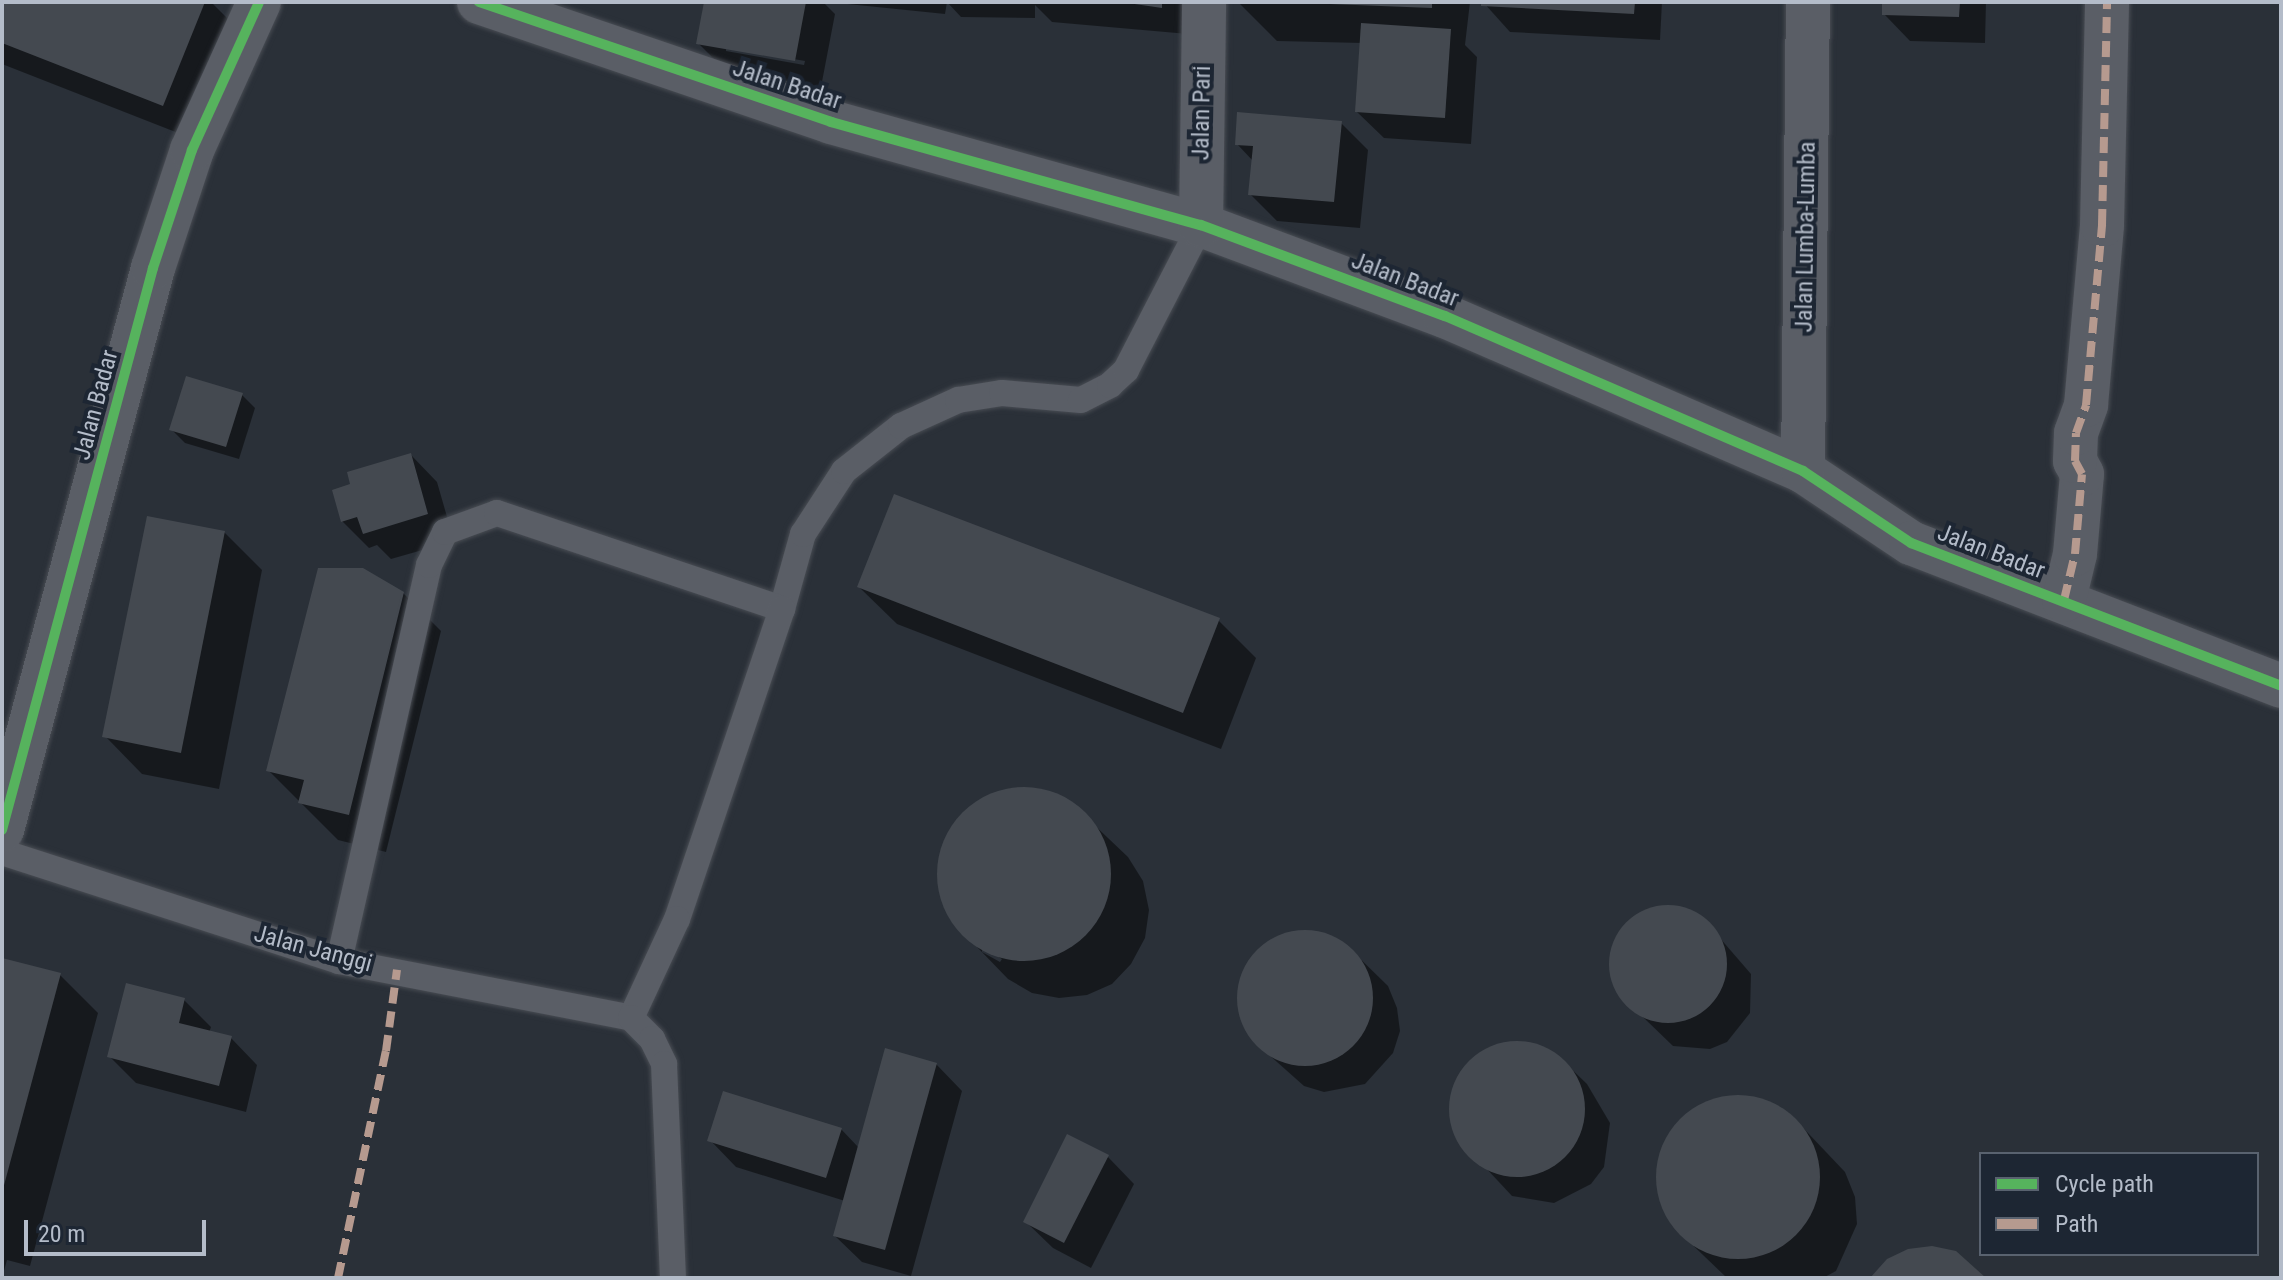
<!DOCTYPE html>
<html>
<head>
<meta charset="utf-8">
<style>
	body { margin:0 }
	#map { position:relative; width:2283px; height:1280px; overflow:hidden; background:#2a3038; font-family:"Roboto Condensed",sans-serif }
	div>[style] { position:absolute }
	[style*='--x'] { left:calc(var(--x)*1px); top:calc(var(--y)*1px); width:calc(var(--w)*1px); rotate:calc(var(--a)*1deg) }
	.shadow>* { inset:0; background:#0007 }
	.building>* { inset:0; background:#444950 }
	.round { border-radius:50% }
	.roads { filter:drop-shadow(0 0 2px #484c53) drop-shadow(0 0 2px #484c53) }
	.lane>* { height:26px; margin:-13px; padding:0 13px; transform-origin:13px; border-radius:13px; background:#5a5e66 }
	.street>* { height:44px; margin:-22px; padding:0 22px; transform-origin:22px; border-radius:22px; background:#5a5e66 }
	.quiet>* { height:8px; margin-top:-4px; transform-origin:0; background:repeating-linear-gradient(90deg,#b69a8f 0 16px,transparent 0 24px) }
	.cycleway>* { height:10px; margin:-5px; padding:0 5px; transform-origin:5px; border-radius:5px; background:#56b35d }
	span { translate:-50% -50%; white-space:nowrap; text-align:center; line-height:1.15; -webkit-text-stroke:8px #1d2633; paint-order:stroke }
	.street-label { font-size:24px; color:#b4bcc9 }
	.frame { position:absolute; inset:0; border:4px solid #b4bcc9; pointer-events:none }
	.legend { position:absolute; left:1979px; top:1152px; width:280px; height:104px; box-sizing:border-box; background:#1d2633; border:2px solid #59626f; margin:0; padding:10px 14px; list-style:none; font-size:24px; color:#b4bcc9 }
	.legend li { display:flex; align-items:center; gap:16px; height:40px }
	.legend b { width:40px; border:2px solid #59626f }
	.scale { position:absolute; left:24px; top:1220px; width:182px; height:36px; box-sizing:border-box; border:4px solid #b4bcc9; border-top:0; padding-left:10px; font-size:24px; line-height:28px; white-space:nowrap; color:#b4bcc9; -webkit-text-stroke:6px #1d2633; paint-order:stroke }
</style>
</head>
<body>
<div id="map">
	<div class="shadow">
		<i style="clip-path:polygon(2px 2px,211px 2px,244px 35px,201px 142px,2px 64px)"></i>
		<i style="clip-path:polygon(evenodd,706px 2px,823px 2px,835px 14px,821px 87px,725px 70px,698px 43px,706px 2px,726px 47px,805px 61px,804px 65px,726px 51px,726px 47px)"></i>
		<i style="clip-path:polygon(828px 2px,1191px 2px,1188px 34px,1052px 22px,1035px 5px,1035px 18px,961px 17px,947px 2px,945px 14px)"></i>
		<i style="clip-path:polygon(1470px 2px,1465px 45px,1477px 57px,1471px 144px,1384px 138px,1357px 112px,1362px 43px,1277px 41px,1239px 3px)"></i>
		<i style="clip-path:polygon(1483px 2px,1662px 2px,1660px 40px,1510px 32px)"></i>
		<i style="clip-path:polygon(1884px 2px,1986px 2px,1985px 43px,1910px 41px,1884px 14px)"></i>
		<i style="clip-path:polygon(1341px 123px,1368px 150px,1360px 228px,1277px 221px,1250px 194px,1253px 161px,1237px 144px)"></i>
		<i style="clip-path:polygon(242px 395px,255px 408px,239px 459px,185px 443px,171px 429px)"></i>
		<i style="clip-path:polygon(411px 455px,437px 482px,454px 541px,391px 559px,377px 545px,369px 548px,342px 521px,353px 486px)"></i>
		<i style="clip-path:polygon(224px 532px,262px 570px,219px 789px,142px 774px,105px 736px)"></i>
		<i style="clip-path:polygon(859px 587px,1218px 620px,1256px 658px,1221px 749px,897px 624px)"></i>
		<i style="clip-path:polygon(403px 593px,441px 631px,386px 852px,338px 840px,268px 770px)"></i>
		<i style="clip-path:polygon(evenodd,1012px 788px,1041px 789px,1068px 800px,1128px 857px,1143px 881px,1149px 910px,1145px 938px,1131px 964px,1112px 984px,1087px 995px,1059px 998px,1032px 993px,1008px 979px,950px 919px,940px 894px,938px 866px,945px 839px,961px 815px,984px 797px,1012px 788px,982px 948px,1002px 959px,1000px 962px,982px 952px,982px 948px)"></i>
		<i style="clip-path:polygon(1663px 906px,1700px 915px,1751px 974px,1750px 1013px,1727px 1042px,1710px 1049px,1673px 1046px,1618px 993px,1612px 976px,1617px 940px,1628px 924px)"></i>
		<i style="clip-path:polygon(1300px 931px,1344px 943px,1388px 986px,1397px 1008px,1400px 1031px,1393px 1053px,1365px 1084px,1324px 1092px,1304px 1086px,1259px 1046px,1239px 1010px,1245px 968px,1258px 950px)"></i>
		<i style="clip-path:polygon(2px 960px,60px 975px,98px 1013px,30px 1266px,7px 1260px,2px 1278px)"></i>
		<i style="clip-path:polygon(184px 1000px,211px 1027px,209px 1033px,231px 1038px,257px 1065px,246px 1112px,136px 1083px,109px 1056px)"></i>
		<i style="clip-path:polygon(1494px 1046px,1539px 1046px,1559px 1057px,1587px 1084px,1610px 1123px,1604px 1167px,1591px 1184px,1554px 1203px,1512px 1196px,1456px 1136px,1452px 1094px,1459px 1075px)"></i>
		<i style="clip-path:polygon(936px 1064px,962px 1091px,911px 1276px,862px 1262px,835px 1236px,845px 1201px,736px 1167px,710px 1140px,841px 1129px,859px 1148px)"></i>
		<i style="clip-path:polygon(1737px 1096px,1764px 1100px,1789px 1113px,1845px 1172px,1855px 1197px,1857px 1224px,1836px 1271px,1823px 1278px,1727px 1278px,1679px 1232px,1657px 1185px,1659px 1159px,1670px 1134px,1687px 1114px)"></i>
		<i style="clip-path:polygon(1108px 1157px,1134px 1184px,1091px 1268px,1053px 1248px,1026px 1222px)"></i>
	</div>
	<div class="building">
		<i style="clip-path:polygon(2px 2px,205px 2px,163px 106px,2px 43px)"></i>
		<i style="clip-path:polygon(704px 2px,806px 2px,795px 61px,696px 44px)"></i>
		<i style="clip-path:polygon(1121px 2px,1162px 2px,1162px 8px)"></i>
		<i style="clip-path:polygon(1278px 2px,1432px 2px,1432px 8px)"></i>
		<i style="clip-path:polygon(1481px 2px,1635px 2px,1634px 14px,1481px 6px)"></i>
		<i style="clip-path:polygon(1882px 2px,1960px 2px,1959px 17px,1882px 15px)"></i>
		<i style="clip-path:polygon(1361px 23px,1451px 29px,1445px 118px,1355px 112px)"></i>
		<i style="clip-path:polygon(1237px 112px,1342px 121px,1334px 202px,1248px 195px,1253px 146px,1235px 145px)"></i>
		<i style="clip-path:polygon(186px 376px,243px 393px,226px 447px,169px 430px)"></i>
		<i style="clip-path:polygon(411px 453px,428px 514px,363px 534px,357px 517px,341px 522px,332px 490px,350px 484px,347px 472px)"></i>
		<i style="clip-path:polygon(894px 494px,1220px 618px,1183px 713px,857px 587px)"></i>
		<i style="clip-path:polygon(147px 516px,225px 531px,181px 753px,102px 737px)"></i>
		<i style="clip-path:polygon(318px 568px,363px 568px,404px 592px,349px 815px,298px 803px,304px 780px,266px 771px)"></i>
		<i class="round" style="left:937px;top:787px;width:174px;height:174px"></i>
		<i class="round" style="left:1609px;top:905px;width:118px;height:118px"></i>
		<i class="round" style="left:1237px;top:930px;width:136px;height:136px"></i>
		<i style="clip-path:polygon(2px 958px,61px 973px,3px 1189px,2px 1189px)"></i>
		<i style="clip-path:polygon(126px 983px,185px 998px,179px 1023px,232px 1036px,219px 1086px,107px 1057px)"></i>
		<i class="round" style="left:1449px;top:1041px;width:136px;height:136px"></i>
		<i style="clip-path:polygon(885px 1048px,937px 1063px,885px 1250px,833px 1236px)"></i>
		<i style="clip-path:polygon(723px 1091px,842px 1128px,826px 1178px,707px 1141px)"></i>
		<i class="round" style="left:1656px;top:1095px;width:164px;height:164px"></i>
		<i style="clip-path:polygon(1067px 1134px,1109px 1155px,1064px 1243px,1023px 1222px)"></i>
		<i style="clip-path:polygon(1932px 1246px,1956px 1251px,1986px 1278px,1870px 1278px,1887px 1259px,1908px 1249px)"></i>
	</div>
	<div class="roads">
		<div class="lane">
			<i style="--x:782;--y:609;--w:78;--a:-74.4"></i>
			<i style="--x:803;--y:534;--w:75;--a:-56.9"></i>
			<i style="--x:844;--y:471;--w:73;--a:-38.3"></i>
			<i style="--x:901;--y:426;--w:63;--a:-24.5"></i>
			<i style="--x:958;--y:400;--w:45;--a:-9"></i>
			<i style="--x:1002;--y:393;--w:79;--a:5.1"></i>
			<i style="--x:1081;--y:400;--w:33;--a:-27"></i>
			<i style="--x:1110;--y:385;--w:22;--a:-43"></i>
			<i style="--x:1126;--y:370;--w:163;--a:-62.7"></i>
			<i style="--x:2;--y:852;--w:354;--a:17.9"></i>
			<i style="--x:339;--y:961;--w:298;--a:11"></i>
			<i style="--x:339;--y:961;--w:406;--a:-77.2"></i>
			<i style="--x:429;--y:565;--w:37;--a:-64"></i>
			<i style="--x:445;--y:532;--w:55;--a:-20.1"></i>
			<i style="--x:497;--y:513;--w:301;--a:18.6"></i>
			<i style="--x:782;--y:609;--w:327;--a:108.7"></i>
			<i style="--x:677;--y:919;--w:109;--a:114.9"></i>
			<i style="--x:631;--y:1018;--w:30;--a:45"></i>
			<i style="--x:652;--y:1039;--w:28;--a:64"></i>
			<i style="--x:664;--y:1064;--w:214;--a:87.6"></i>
		</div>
		<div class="street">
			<i style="--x:479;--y:2;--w:372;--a:18.8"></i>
			<i style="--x:831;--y:122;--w:384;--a:15.6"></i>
			<i style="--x:1201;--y:225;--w:260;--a:20.5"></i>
			<i style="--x:1445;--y:316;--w:390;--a:23.4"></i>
			<i style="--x:1803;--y:471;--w:130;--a:33.7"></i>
			<i style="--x:1911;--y:543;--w:397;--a:21.1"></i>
			<i style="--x:1201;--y:225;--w:223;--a:-89.2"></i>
			<i style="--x:1803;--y:471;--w:469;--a:-89.4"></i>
			<i style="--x:2064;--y:600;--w:47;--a:-76.6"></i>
			<i style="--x:2075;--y:554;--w:80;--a:-85"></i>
			<i style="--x:2082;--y:474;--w:15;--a:-118"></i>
			<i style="--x:2075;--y:461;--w:28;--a:-88"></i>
			<i style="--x:2076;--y:433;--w:30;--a:-70"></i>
			<i style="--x:2086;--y:405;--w:181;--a:-84.9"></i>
			<i style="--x:2102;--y:225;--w:223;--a:-88.7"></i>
			<i style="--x:2;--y:830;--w:582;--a:-74.96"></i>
			<i style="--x:153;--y:268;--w:124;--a:-71.7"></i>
			<i style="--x:192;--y:150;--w:162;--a:-65.6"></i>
		</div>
	</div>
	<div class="quiet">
		<i style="--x:2064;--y:600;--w:47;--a:-76.6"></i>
		<i style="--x:2075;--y:554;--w:80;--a:-85"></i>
		<i style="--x:2082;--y:474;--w:15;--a:-118"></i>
		<i style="--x:2075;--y:461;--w:28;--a:-88"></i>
		<i style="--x:2076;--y:433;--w:30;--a:-70"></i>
		<i style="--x:2086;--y:405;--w:181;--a:-84.9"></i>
		<i style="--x:2102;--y:225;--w:223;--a:-88.7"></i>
		<i style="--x:338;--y:1278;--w:232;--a:-78.1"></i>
		<i style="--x:386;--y:1051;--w:82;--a:-82.3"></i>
	</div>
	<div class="cycleway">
		<i style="--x:479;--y:2;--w:372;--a:18.8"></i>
		<i style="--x:831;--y:122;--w:384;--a:15.6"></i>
		<i style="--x:1201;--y:225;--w:260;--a:20.5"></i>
		<i style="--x:1445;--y:316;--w:390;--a:23.4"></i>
		<i style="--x:1803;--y:471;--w:130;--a:33.7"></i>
		<i style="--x:1911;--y:543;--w:397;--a:21.1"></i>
		<i style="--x:2;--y:830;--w:582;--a:-74.96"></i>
		<i style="--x:153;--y:268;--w:124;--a:-71.7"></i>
		<i style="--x:192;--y:150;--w:162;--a:-65.6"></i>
	</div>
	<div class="street-label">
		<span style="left:787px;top:85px;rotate:18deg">Jalan Badar</span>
		<span style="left:1202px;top:113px;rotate:-89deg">Jalan Pari</span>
		<span style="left:1806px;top:237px;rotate:-89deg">Jalan Lumba-Lumba</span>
		<span style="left:1405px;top:280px;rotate:21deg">Jalan Badar</span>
		<span style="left:96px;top:405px;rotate:-75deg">Jalan Badar</span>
		<span style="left:1991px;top:552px;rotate:21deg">Jalan Badar</span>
		<span style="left:313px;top:949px;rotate:15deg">Jalan Janggi</span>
	</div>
	<div class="frame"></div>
	<ul class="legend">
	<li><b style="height:10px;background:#56b35d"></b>Cycle path</li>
	<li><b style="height:10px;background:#b69a8f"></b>Path</li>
	</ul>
	<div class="scale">20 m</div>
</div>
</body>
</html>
